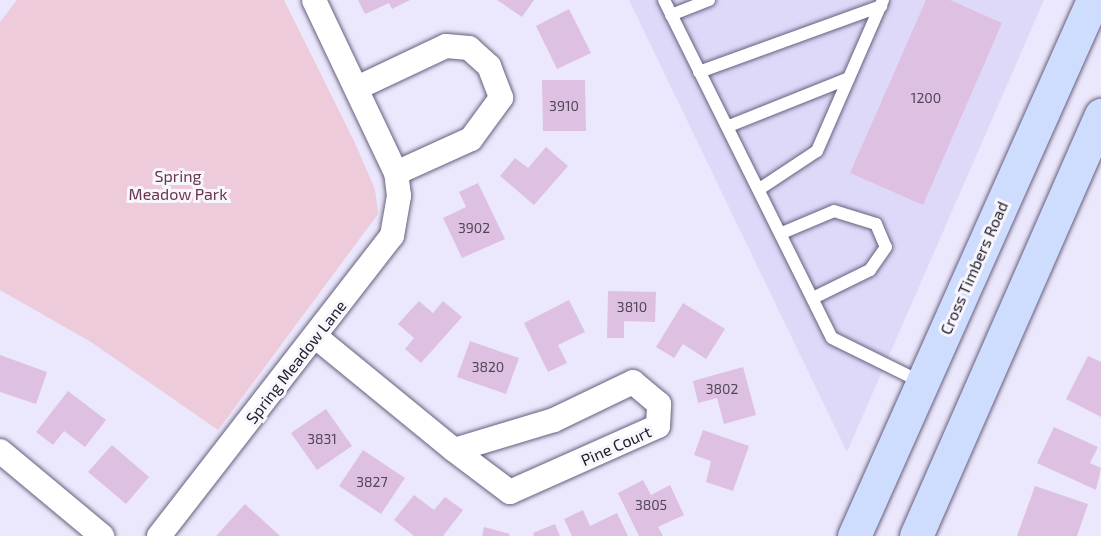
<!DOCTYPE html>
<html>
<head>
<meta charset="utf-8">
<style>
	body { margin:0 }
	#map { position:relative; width:1101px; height:536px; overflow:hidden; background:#ebe7fc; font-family:"Exo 2",sans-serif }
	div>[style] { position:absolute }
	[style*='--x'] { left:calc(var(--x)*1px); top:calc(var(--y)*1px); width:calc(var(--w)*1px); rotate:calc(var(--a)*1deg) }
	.built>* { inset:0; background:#ded8f9 }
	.green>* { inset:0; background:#edcbda }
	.building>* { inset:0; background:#dec1e2 }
	.roads { filter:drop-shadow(0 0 2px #67607e) drop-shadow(0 0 2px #67607e) }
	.lane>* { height:12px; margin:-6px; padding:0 6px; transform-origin:6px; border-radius:6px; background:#fff }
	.street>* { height:24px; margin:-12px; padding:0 12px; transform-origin:12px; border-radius:12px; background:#fff }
	.primary>* { height:33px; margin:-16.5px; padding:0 16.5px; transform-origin:16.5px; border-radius:16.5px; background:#cedcfe }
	span { translate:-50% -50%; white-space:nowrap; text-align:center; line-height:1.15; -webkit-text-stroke:6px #f8f6fd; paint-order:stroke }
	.number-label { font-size:14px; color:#504657 }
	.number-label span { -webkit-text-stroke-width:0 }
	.park-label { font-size:16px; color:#6b3450 }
	.street-label { font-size:16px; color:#201d29 }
</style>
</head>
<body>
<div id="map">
	<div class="built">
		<i style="clip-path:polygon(629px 0,1044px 0,847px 452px)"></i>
	</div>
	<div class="green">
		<i style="clip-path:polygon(17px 0,284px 0,354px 141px,375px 189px,378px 214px,218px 430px,91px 342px,0 290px,0 22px)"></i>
	</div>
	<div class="building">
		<i style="clip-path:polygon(358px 0,410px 0,392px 9px,389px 3px,365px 14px)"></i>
		<i style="clip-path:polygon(497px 0,534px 0,522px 17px)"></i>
		<i style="clip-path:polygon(926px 0,950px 0,1002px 23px,923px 205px,850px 173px)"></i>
		<i style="clip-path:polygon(569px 9px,591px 53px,557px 69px,536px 26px)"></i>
		<i style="clip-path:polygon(542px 80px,585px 80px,586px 131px,543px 131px)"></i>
		<i style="clip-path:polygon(546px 147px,568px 166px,534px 205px,500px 176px,515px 158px,528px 168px)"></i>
		<i style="clip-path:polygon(478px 183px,505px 239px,462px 258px,443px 218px,466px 207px,459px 192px)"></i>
		<i style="clip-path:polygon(608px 291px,656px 292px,655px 322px,624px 321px,624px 338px,607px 338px)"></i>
		<i style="clip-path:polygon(569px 300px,585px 332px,558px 345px,567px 363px,548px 372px,524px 323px)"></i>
		<i style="clip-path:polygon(419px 301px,433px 313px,443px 301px,462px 317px,421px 363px,405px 349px,414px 338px,398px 324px)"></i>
		<i style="clip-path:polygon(683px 303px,725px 329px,706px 359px,683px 344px,674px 358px,656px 347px)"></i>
		<i style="clip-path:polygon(470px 341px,519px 358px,506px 394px,457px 377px)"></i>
		<i style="clip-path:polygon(0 355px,47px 372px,36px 404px,0 392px)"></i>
		<i style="clip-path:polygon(1088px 356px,1101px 362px,1101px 417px,1066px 399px)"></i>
		<i style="clip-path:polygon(743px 367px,756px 415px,724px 424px,717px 398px,698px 403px,693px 381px)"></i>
		<i style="clip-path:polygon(68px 391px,106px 420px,85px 447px,64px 431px,53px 445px,36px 432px)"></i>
		<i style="clip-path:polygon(326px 409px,352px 446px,317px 470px,291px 433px)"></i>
		<i style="clip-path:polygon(1054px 427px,1098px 447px,1090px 463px,1101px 468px,1096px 490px,1037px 463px)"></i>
		<i style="clip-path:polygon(703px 430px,749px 446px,733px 491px,706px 482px,711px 461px,694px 455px)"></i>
		<i style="clip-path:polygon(112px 445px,149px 477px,126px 504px,88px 472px)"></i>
		<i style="clip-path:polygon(363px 450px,405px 478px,381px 514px,339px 486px)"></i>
		<i style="clip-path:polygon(643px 480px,651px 495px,670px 485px,684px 515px,658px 527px,663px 536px,639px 536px,618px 493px)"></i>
		<i style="clip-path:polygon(1035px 486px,1088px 504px,1077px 536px,1017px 536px)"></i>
		<i style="clip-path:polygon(414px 495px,434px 510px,445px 497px,463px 510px,443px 536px,414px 536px,394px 520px)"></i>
		<i style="clip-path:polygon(245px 504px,280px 536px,216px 536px)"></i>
		<i style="clip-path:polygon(583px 510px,590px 526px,617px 513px,628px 536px,572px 536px,564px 519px)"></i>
		<i style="clip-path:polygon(555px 524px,560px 536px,534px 536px,533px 533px)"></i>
		<i style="clip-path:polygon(484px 527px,510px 534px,509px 536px,482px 536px)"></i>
	</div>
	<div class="roads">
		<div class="lane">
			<i style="--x:664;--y:0;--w:377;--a:63.6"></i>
			<i style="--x:832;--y:338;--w:99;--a:26.3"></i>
			<i style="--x:671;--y:15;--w:41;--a:-21.5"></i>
			<i style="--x:699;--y:72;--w:194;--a:-19.9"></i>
			<i style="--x:729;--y:126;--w:129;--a:-21.8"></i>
			<i style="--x:761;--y:188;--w:67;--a:-33.5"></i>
			<i style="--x:817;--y:151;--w:165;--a:-66.4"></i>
			<i style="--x:782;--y:233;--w:56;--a:-22.9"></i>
			<i style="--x:834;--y:211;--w:44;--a:17.2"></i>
			<i style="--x:876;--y:224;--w:25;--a:67"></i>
			<i style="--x:886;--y:247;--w:28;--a:125"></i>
			<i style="--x:870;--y:270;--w:64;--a:153.8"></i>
		</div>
		<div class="street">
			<i style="--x:357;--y:88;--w:98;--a:-25.3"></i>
			<i style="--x:446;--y:46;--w:23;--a:5"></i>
			<i style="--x:469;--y:48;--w:27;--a:42"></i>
			<i style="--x:489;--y:66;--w:34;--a:69"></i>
			<i style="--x:501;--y:98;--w:51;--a:126.2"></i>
			<i style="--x:471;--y:139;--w:82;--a:155.6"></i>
			<i style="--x:316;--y:337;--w:178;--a:39.3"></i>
			<i style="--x:454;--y:450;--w:70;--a:36.9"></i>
			<i style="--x:510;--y:492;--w:162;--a:-24"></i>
			<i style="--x:658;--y:426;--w:22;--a:-87"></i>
			<i style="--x:659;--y:404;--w:34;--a:-140"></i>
			<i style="--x:633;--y:382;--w:88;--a:154.3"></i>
			<i style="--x:554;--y:420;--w:104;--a:163.3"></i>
			<i style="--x:0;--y:451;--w:133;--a:39.8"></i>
			<i style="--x:159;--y:536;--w:380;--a:-52.2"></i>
			<i style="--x:392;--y:236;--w:41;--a:-80.1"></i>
			<i style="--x:399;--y:196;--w:23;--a:-97"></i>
			<i style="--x:396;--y:173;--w:191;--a:-115.4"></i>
		</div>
		<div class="primary">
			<i style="--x:854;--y:536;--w:587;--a:-65.97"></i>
			<i style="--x:916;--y:536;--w:460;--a:-66.3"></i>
		</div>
	</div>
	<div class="number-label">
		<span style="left:926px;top:98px">1200</span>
		<span style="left:564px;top:106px">3910</span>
		<span style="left:474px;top:228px">3902</span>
		<span style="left:632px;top:307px">3810</span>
		<span style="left:488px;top:367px">3820</span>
		<span style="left:722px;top:389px">3802</span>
		<span style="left:322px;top:439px">3831</span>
		<span style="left:372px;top:482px">3827</span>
		<span style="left:651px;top:505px">3805</span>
	</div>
	<div class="park-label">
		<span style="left:178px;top:185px">Spring<br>Meadow Park</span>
	</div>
	<div class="street-label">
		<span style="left:974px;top:268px;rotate:-66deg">Cross Timbers Road</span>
		<span style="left:296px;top:362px;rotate:-52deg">Spring Meadow Lane</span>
		<span style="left:616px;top:446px;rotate:-24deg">Pine Court</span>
	</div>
</div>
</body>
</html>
